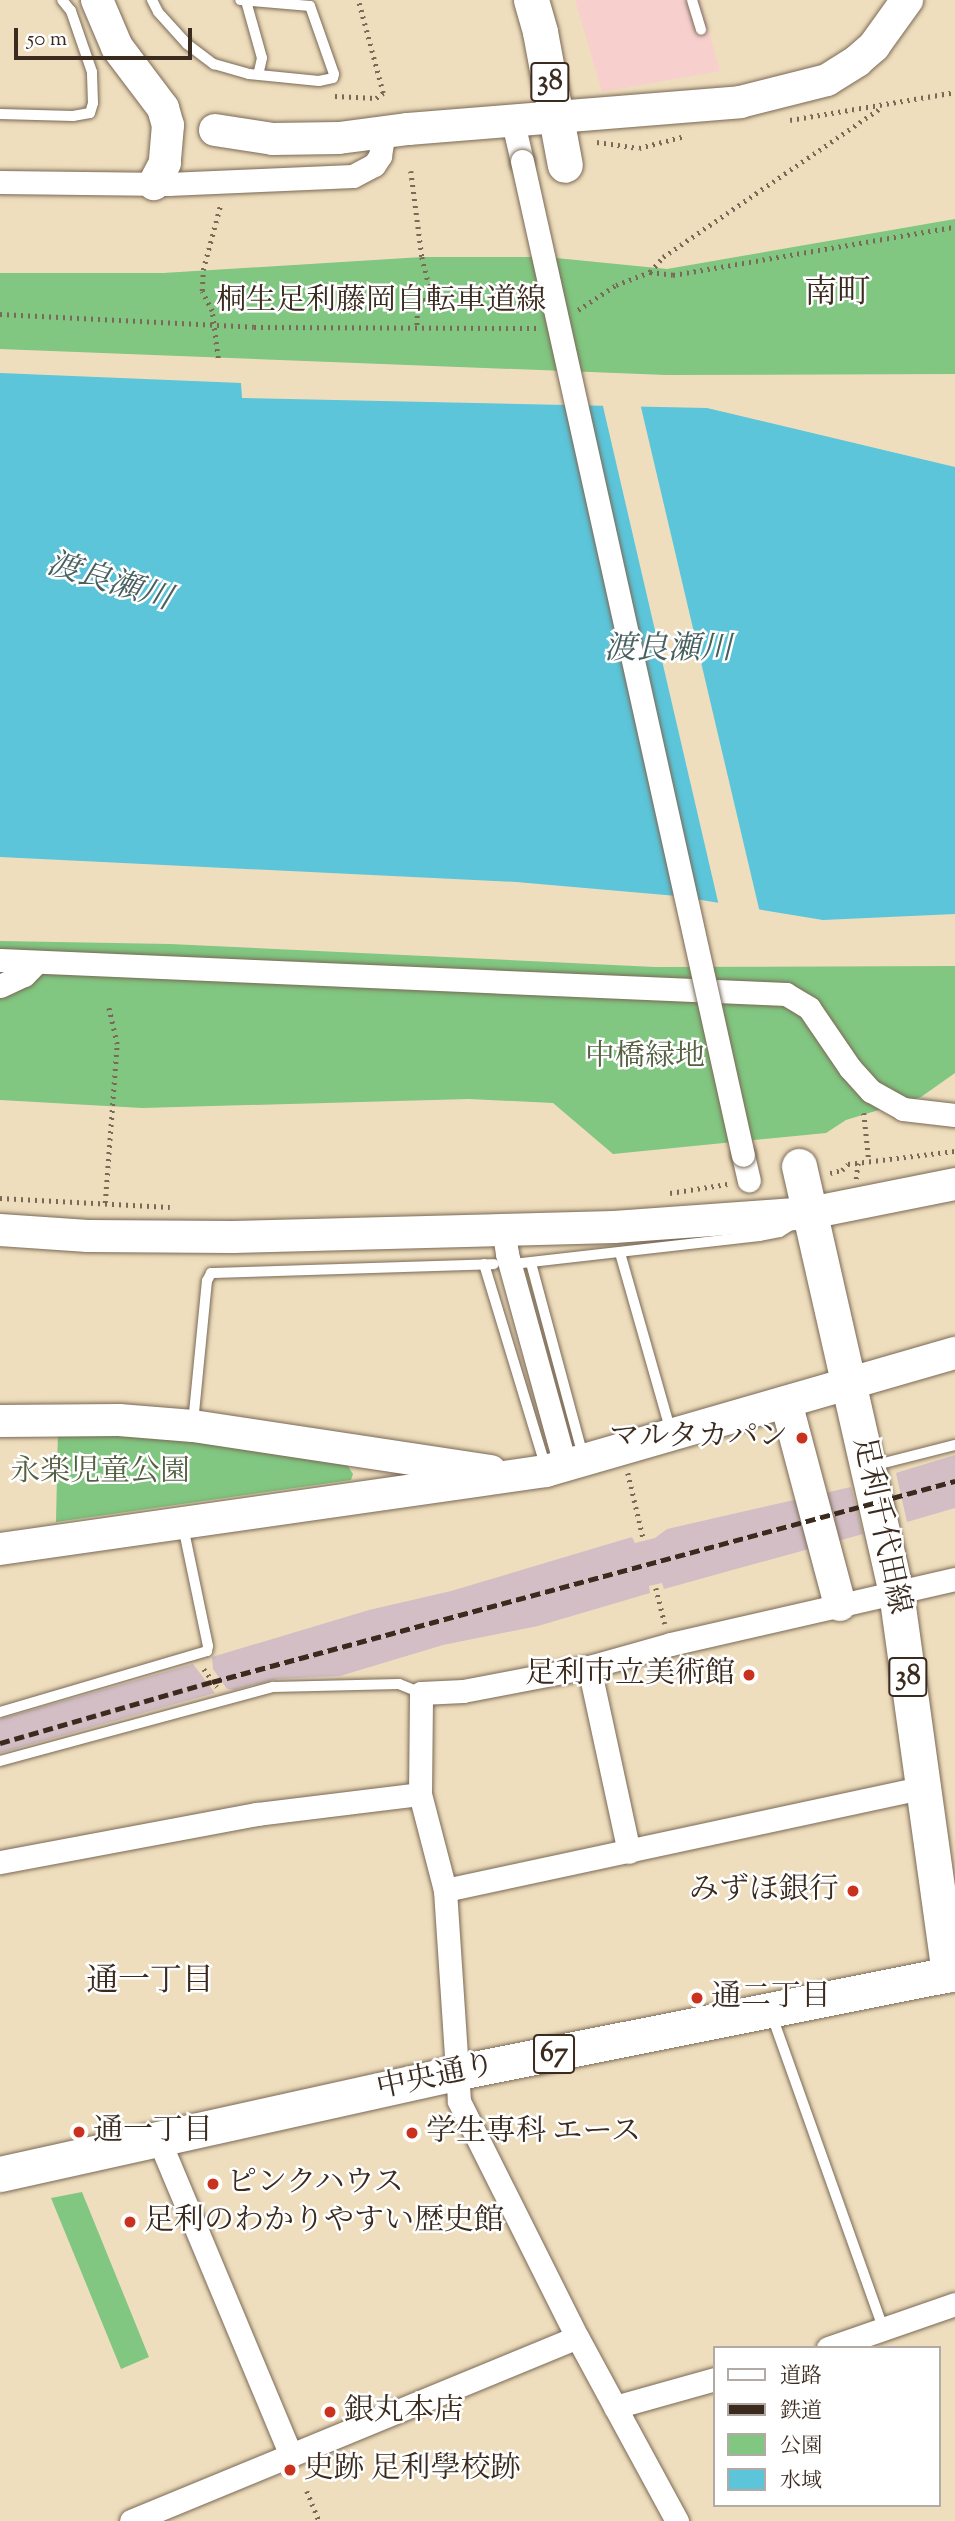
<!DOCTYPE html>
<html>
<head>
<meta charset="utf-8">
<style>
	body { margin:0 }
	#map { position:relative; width:955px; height:2521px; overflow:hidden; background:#efdebd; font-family:"Sorts Mill Goudy","Noto Serif JP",serif }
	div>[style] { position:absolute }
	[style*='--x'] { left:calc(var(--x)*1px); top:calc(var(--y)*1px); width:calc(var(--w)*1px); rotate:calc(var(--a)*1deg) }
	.built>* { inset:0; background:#f7d0ce }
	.industrial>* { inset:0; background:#d2bec4 }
	.green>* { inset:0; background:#81c681 }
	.water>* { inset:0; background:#5cc5d9 }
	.pier>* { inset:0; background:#efdebd }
	.path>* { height:4.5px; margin-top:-2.25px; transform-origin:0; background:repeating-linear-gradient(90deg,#7a6956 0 2px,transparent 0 7px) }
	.roads { filter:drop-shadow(0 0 2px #7a6956) drop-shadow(0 0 2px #7a6956) }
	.lane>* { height:10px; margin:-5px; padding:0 5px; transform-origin:5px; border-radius:5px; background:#fff }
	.street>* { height:23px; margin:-11.5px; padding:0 11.5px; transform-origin:11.5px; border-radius:11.5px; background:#fff }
	.secondary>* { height:32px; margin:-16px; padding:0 16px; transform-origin:16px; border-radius:16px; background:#fff }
	.primary>* { height:35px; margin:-17.5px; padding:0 17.5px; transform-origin:17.5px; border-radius:17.5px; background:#fff }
	.rail>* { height:5px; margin-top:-2.5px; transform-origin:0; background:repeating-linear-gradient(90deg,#3b2a1e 0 10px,transparent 0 15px) }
	.bridges { filter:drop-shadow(0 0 2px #7a6956) drop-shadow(0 0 2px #7a6956) }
	.street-bridge>* { height:23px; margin:-11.5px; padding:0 11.5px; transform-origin:11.5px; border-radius:11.5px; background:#fff }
	.dots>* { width:19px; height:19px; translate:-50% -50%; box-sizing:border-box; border:4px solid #fff; border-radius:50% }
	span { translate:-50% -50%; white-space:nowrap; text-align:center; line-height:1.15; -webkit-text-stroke:5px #fff; paint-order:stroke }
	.shield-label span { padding:2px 5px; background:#fff; border:2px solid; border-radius:5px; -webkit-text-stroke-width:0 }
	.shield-label { font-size:28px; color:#3b2a1e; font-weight:700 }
	.street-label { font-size:30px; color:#3b2a1e }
	.park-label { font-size:30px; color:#546141 }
	.poi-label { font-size:30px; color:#3b2a1e }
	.right { translate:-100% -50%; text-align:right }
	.left { translate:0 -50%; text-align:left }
	.water-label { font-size:32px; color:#47605f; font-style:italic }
	.neighbourhood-label { font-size:32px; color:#3b2a1e }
	.quarter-label { font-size:33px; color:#3b2a1e }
	.legend { position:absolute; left:713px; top:2346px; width:228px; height:161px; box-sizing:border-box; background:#fff; border:2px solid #b1aaa5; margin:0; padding:9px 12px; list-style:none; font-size:21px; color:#3b2a1e }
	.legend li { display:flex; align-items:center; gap:14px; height:35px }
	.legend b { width:35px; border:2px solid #b1aaa5 }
	.scale { position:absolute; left:14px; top:28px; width:178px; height:32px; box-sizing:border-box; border:4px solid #3b2a1e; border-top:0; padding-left:9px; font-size:21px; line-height:24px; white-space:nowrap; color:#3b2a1e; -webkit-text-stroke:5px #fff; paint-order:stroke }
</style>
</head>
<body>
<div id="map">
	<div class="built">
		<i style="clip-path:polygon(575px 0,686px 0,687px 3px,700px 0,720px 71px,602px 92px)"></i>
	</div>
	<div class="industrial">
		<i style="clip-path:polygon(955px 1455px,955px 1508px,907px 1522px,896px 1473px)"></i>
		<i style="clip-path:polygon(851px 1487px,863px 1534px,664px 1589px,662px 1583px,649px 1586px,650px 1593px,538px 1626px,443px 1645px,340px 1676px,277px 1679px,234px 1690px,227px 1689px,213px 1669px,212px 1657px,369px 1610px,451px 1591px,632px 1537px,635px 1543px,655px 1538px,667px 1529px)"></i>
		<i style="clip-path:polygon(193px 1664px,215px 1693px,0 1753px,0 1719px)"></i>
	</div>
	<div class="green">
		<i style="clip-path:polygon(955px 219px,955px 374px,666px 375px,0 349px,0 273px,163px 273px,422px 257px,546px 257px,667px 269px)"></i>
		<i style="clip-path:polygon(0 941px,170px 944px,655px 967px,955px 966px,955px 1073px,921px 1097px,846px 1120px,826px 1133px,613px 1154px,553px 1103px,469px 1099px,142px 1108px,0 1100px)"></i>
		<i style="clip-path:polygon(58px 1429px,132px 1431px,346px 1463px,353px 1474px,351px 1480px,56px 1522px)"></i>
		<i style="clip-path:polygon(82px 2192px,149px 2357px,121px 2369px,51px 2198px)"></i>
	</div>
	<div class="water">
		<i style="clip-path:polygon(0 373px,241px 383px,242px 398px,707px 408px,955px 467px,955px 914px,823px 920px,677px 896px,516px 882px,0 857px)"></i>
	</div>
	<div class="pier">
		<i style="clip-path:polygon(602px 402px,640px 403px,760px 913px,719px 906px)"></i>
	</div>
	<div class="path">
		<i style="--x:335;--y:96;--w:41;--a:2.8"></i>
		<i style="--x:376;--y:98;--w:9;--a:-36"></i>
		<i style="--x:383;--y:93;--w:96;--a:-105"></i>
		<i style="--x:790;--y:120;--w:167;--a:-9.6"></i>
		<i style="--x:597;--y:142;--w:42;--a:8.1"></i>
		<i style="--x:639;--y:148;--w:48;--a:-14.6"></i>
		<i style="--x:411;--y:171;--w:87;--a:82.7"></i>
		<i style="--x:422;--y:257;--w:36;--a:76"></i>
		<i style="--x:431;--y:292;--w:7;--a:82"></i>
		<i style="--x:432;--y:299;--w:14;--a:168"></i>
		<i style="--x:418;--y:302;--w:26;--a:92"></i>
		<i style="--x:650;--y:272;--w:20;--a:-49"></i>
		<i style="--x:663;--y:257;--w:264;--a:-34.4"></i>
		<i style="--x:578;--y:310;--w:45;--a:-33.3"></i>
		<i style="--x:616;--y:285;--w:36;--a:-21"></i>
		<i style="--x:650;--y:272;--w:23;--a:7"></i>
		<i style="--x:673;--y:275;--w:286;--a:-9.7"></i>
		<i style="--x:0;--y:314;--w:254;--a:2.9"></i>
		<i style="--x:254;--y:327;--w:282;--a:0.2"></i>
		<i style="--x:218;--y:358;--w:47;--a:-97.3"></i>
		<i style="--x:212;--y:311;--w:22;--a:-117"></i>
		<i style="--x:202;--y:291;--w:21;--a:-87"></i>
		<i style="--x:203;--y:270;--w:69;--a:-75"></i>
		<i style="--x:864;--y:1113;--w:48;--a:84.1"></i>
		<i style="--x:830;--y:1173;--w:12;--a:-14"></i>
		<i style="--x:842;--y:1170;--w:8;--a:-45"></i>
		<i style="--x:848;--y:1164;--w:108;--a:-6.9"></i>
		<i style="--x:856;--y:1179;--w:16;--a:-83"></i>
		<i style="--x:670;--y:1193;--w:58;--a:-9"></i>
		<i style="--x:0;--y:1198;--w:170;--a:3"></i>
		<i style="--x:105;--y:1203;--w:159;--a:-85.7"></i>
		<i style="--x:117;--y:1044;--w:37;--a:-103"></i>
		<i style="--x:628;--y:1473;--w:66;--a:76.8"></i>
		<i style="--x:656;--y:1588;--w:37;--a:76"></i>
		<i style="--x:204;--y:1669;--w:22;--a:54"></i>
		<i style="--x:307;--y:2491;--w:32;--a:68"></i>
	</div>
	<div class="roads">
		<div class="lane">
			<i style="--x:152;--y:0;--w:13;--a:63"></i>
			<i style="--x:158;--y:12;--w:43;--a:47.8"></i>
			<i style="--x:187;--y:44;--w:34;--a:37"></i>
			<i style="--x:214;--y:64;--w:36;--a:16"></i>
			<i style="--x:249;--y:74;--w:70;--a:5.7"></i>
			<i style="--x:319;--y:81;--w:14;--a:-12"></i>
			<i style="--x:333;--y:78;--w:4;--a:-76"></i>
			<i style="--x:334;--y:74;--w:72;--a:-109.4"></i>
			<i style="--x:310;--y:6;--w:70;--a:-175.1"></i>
			<i style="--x:692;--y:0;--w:31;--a:73"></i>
			<i style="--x:246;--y:1;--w:59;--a:74.3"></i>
			<i style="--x:262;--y:58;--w:17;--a:103"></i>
			<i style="--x:0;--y:114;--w:73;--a:1.6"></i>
			<i style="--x:73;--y:116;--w:17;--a:-10"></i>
			<i style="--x:90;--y:113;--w:10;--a:-73"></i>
			<i style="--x:93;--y:103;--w:31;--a:-92"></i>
			<i style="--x:92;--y:72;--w:65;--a:-109"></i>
			<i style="--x:71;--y:11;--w:14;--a:-129"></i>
			<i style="--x:620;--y:1253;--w:186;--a:74.1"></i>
			<i style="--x:522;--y:1263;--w:239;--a:-6.5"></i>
			<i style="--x:759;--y:1236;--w:21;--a:-11"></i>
			<i style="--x:780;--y:1232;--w:15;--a:-32"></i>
			<i style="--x:531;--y:1263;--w:200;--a:74.9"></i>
			<i style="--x:484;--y:1264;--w:213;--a:73.1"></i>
			<i style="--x:193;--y:1423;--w:143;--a:-84.4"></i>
			<i style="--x:207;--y:1281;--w:9;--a:-63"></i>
			<i style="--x:211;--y:1273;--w:283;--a:-1.8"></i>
			<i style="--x:872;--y:1466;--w:86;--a:-14.2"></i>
			<i style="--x:0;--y:1712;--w:216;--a:-16.4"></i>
			<i style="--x:207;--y:1651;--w:5;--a:-79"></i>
			<i style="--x:208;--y:1646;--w:123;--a:-101.8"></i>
			<i style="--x:0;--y:1761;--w:283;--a:-15.2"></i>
			<i style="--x:273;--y:1687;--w:126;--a:-1.4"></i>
			<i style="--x:399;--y:1684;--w:24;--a:22"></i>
			<i style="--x:772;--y:2016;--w:333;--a:70.4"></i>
		</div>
		<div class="street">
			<i style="--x:515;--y:131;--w:31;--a:77"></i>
			<i style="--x:0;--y:182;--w:168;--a:0.7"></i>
			<i style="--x:168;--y:184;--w:185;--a:-2.5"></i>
			<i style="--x:353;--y:176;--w:24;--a:-28"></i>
			<i style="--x:374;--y:165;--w:11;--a:-56"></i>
			<i style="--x:380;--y:156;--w:24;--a:-81"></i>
			<i style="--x:0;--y:960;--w:787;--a:2.48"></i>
			<i style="--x:786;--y:994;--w:27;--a:31"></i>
			<i style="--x:809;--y:1008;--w:73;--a:55.7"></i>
			<i style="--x:850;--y:1068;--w:31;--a:48"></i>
			<i style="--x:871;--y:1091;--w:37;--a:29"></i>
			<i style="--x:903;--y:1109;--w:52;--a:6.6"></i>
			<i style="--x:0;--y:986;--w:26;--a:-25"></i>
			<i style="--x:24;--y:975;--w:17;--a:-45"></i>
			<i style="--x:743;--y:1155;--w:26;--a:77"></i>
			<i style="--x:503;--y:1228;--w:26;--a:81"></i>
			<i style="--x:507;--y:1254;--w:219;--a:74.6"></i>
			<i style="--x:589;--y:1667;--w:189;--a:77.8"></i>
			<i style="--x:0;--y:1862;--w:261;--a:-10.6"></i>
			<i style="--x:257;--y:1814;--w:164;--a:-7"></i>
			<i style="--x:445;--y:1890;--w:488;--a:-12.1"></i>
			<i style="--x:159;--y:2140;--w:342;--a:67.3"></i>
			<i style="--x:828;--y:2348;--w:134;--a:-19.1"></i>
			<i style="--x:615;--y:2407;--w:104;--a:-15.6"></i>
			<i style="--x:131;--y:2521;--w:482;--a:-22.4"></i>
			<i style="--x:677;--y:2521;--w:209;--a:-118.5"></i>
			<i style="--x:577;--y:2337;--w:264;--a:-116.6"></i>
			<i style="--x:459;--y:2101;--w:211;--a:-93.8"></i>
			<i style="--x:445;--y:1890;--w:99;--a:-104.6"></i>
			<i style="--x:420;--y:1794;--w:101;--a:-89.4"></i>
			<i style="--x:421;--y:1693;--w:42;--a:-2.7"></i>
			<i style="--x:463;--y:1691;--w:128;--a:-10.8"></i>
			<i style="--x:589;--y:1667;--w:85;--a:-15.7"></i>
			<i style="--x:671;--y:1644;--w:291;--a:-12.9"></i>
		</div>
		<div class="secondary">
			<i style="--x:97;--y:0;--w:51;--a:66.9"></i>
			<i style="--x:117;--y:47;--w:76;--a:53"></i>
			<i style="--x:163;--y:108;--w:18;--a:74"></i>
			<i style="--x:168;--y:125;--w:38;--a:95"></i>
			<i style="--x:165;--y:163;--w:24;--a:118"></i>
			<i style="--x:215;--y:130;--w:59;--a:8.8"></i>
			<i style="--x:273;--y:139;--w:66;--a:-0.9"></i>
			<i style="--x:339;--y:138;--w:70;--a:-7.4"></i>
			<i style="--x:408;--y:129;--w:333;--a:-4.6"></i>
			<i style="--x:740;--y:102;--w:90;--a:-14.2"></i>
			<i style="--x:827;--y:80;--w:36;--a:-32"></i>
			<i style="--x:857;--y:61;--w:23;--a:-41"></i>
			<i style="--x:874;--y:46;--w:57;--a:-54.3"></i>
			<i style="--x:0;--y:1230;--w:88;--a:3.9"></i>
			<i style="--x:88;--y:1236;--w:145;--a:0.4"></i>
			<i style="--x:233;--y:1237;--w:381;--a:-1.5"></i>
			<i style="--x:614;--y:1227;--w:196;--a:-4.1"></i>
			<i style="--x:810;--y:1213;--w:148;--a:-11.3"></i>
			<i style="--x:786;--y:1402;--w:210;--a:75.1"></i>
			<i style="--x:0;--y:1421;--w:119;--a:-0.5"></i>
			<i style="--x:119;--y:1420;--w:74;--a:4.6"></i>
			<i style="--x:193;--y:1426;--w:301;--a:8.6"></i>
			<i style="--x:0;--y:1549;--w:552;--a:-8.13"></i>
			<i style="--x:546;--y:1471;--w:426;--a:-16.1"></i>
		</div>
		<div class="primary">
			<i style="--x:531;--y:0;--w:33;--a:74"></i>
			<i style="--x:540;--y:32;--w:135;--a:79.4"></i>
			<i style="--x:799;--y:1166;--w:437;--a:77.2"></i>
			<i style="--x:896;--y:1592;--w:386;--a:82.1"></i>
			<i style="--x:0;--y:2174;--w:470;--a:-12.5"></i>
			<i style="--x:459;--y:2072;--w:506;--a:-11.29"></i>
		</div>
	</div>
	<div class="rail">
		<i style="--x:0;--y:1743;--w:221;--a:-16.1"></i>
		<i style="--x:212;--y:1682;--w:770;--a:-15.14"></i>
	</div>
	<div class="bridges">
		<div class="street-bridge">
			<i style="--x:522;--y:161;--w:1018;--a:77.47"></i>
		</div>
	</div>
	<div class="dots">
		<i style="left:802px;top:1438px;background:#c8321e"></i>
		<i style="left:749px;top:1675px;background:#c8321e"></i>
		<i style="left:853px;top:1891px;background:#c8321e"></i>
		<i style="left:697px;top:1998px;background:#c8321e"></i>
		<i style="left:79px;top:2132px;background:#c8321e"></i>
		<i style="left:412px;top:2133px;background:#c8321e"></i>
		<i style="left:213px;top:2184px;background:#c8321e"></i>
		<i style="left:130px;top:2222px;background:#c8321e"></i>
		<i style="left:330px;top:2412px;background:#c8321e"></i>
		<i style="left:290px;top:2470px;background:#c8321e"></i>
	</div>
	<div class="shield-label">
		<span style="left:550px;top:82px">38</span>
		<span style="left:908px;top:1677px">38</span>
		<span style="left:554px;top:2054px">67</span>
	</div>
	<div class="street-label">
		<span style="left:381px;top:302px">桐生足利藤岡自転車道線</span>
		<span style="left:880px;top:1526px;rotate:78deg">足利千代田線</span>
		<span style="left:436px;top:2078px;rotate:-12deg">中央通り</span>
	</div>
	<div class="park-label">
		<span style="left:645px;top:1058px">中橋緑地</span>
		<span style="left:100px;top:1473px">永楽児童公園</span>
	</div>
	<div class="poi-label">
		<span class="right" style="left:788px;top:1438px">マルタカパン</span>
		<span class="right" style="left:735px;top:1675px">足利市立美術館</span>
		<span class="right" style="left:839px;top:1891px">みずほ銀行</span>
		<span class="left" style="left:711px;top:1998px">通二丁目</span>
		<span class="left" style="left:93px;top:2132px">通一丁目</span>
		<span class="left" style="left:426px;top:2133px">学生専科 エース</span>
		<span class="left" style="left:227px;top:2184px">ピンクハウス</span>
		<span class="left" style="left:144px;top:2222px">足利のわかりやすい歴史館</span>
		<span class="left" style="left:344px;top:2412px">銀丸本店</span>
		<span class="left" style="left:304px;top:2470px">史跡 足利學校跡</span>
	</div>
	<div class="water-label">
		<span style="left:109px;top:583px;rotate:17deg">渡良瀬川</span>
		<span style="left:668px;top:650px">渡良瀬川</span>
	</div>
	<div class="neighbourhood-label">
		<span style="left:150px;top:1982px">通一丁目</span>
	</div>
	<div class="quarter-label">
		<span style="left:837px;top:295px">南町</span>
	</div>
	<ul class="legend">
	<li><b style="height:9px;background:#fff"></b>道路</li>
	<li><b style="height:9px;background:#3b2a1e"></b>鉄道</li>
	<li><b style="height:19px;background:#81c681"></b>公園</li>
	<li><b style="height:19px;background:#5cc5d9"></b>水域</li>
	</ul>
	<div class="scale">50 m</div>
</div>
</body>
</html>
